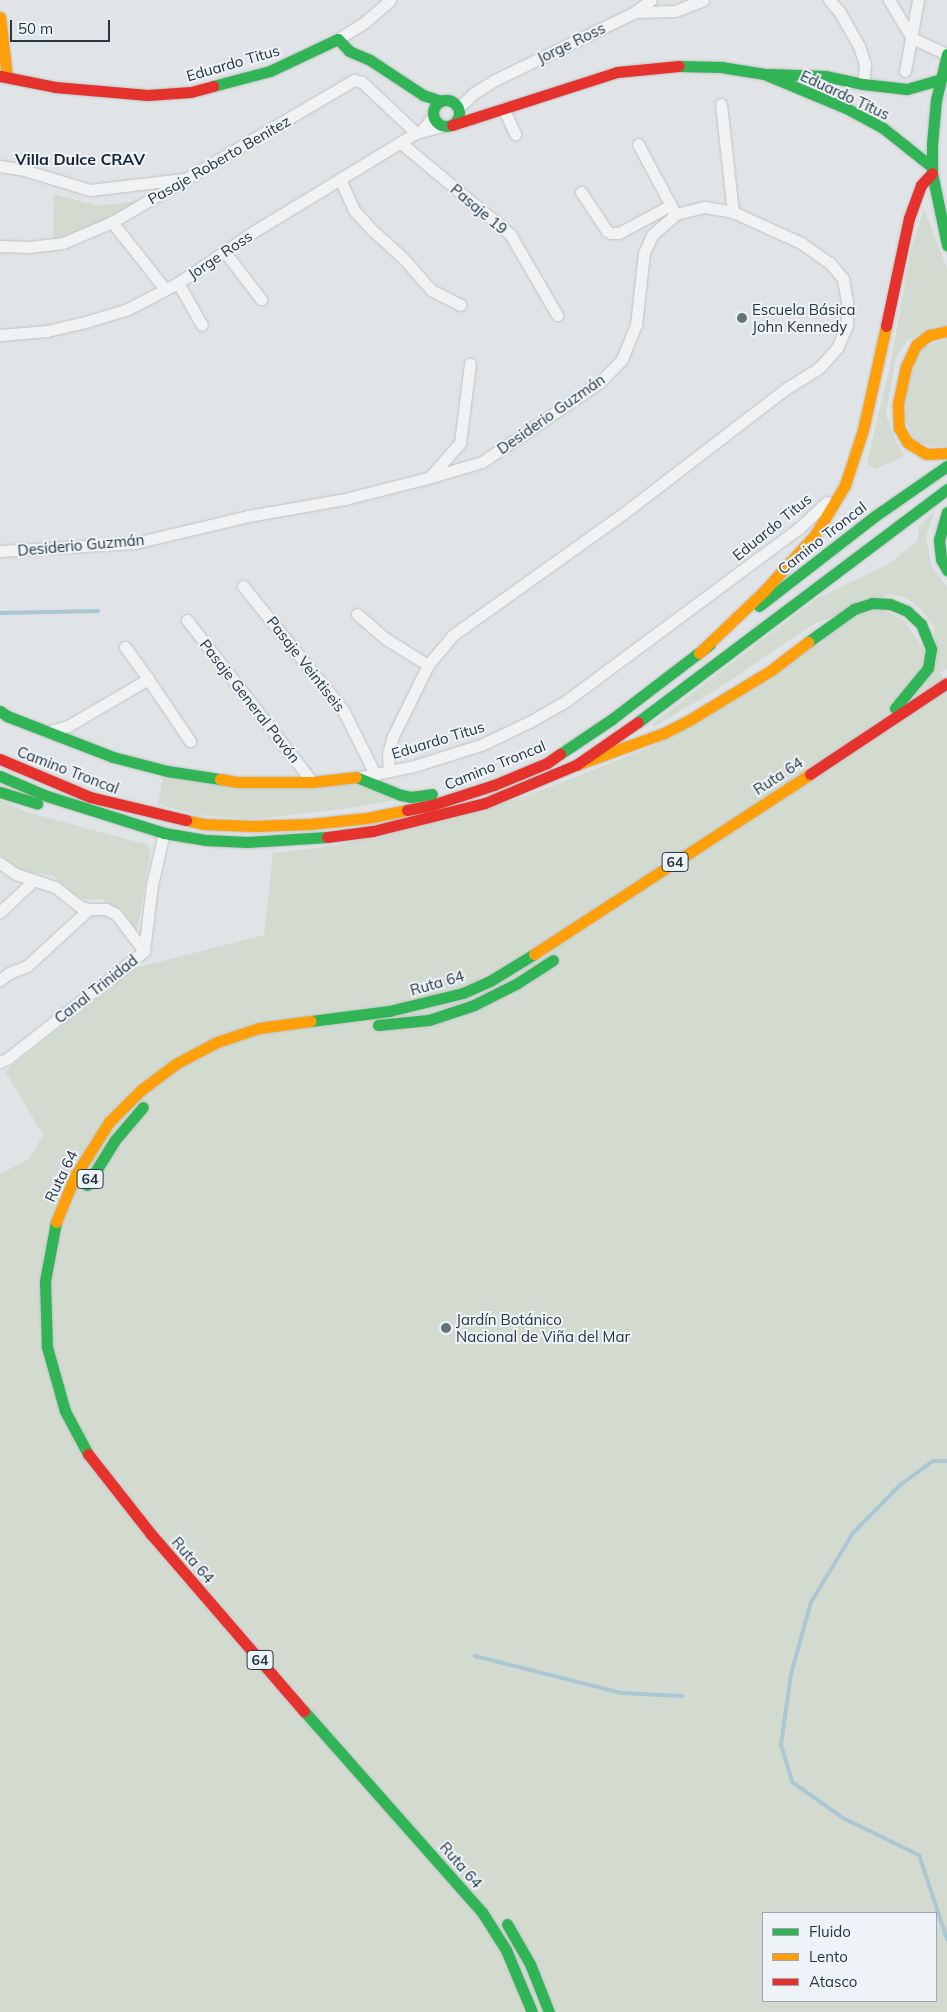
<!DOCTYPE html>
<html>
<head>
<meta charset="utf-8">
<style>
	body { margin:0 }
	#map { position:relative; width:947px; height:2012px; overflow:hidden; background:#e1e4e6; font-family:Mulish,sans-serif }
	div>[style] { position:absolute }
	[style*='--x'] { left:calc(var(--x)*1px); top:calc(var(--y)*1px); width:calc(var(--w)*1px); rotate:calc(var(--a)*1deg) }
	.green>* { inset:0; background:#d3dbd1 }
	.stream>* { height:4px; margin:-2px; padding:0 2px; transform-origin:2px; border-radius:2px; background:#acc7d4 }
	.roads { filter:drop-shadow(0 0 1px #bfc2c4) drop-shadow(0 0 1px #bfc2c4) }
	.street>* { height:11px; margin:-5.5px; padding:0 5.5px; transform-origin:5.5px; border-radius:5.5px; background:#f1f2f3 }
	.fast>* { height:11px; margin:-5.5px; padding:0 5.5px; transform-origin:5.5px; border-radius:5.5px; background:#30b455 }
	.fast>.ring { margin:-5.5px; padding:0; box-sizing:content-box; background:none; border:11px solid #30b455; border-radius:50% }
	.slow>* { height:11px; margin:-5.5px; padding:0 5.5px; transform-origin:5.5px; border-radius:5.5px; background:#ff9f0a }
	.jam>* { height:11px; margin:-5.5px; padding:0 5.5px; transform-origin:5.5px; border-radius:5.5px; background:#e5322d }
	.dots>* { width:14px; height:14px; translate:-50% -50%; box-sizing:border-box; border:2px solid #eef3f7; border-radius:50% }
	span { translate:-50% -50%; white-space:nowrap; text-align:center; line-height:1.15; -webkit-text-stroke:4px #eef3f7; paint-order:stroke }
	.shield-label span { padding:1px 4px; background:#eef3f7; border:1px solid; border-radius:4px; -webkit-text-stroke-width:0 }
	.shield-label { font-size:14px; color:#263642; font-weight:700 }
	.street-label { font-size:15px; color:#263642 }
	.poi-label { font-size:15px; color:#263642 }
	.left { translate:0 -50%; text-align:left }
	.neighbourhood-label { font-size:16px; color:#182633; font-weight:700 }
	.legend { position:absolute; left:762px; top:1912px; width:175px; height:90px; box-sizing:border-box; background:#eef3f7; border:1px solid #9ea7af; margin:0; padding:6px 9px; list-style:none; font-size:15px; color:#263642 }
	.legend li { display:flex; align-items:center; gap:10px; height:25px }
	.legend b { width:25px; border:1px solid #9ea7af }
	.scale { position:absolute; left:10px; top:20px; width:100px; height:22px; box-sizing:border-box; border:2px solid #263642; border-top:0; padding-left:6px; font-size:15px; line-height:18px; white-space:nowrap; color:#263642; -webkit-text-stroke:4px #eef3f7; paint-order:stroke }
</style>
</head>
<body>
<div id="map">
	<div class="green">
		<i style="clip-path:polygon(54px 194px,97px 206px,160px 198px,53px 244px)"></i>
		<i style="clip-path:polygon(924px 208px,947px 269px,947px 325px,908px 340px,896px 357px,886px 415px,897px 444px,905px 456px,875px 469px,867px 463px,890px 366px,911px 250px)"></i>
		<i style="clip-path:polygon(947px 339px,947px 446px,930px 446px,914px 440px,905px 420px,908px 380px,922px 347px)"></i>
		<i style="clip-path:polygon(evenodd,935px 511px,926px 537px,929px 552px,931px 564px,947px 588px,947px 668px,940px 673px,947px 684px,947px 2012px,0 2012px,0 1174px,29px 1159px,43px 1135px,5px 1071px,135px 968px,264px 935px,273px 853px,339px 845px,524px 797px,651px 747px,848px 617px,878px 607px,905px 621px,936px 668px,934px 627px,921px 609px,905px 597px,889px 594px,812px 625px,724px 685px,654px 727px,652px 724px,818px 598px,890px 563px,918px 540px,918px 527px,935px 511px,763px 1913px,936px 1913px,936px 2001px,763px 2001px,763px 1913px)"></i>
		<i style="clip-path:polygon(163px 777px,354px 784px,396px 800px,344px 809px,254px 819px,198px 815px,158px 804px)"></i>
		<i style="clip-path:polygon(0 800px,27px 812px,148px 845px,151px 851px,137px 931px,117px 910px,102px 899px,86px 900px,76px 897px,52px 875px,20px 872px,0 855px)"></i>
	</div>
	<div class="stream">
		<i style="--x:0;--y:613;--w:98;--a:-1.2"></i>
		<i style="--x:947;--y:1461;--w:14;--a:180"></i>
		<i style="--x:933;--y:1461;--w:41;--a:144"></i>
		<i style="--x:900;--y:1485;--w:67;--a:134.4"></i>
		<i style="--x:853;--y:1533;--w:81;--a:121.3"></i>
		<i style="--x:811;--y:1602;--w:75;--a:105.5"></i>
		<i style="--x:791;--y:1674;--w:72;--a:98"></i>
		<i style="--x:781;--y:1745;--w:39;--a:73"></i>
		<i style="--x:792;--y:1782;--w:62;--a:35.2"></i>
		<i style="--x:843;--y:1818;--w:85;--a:26"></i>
		<i style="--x:919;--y:1855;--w:89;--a:71.6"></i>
		<i style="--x:475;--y:1656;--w:151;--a:14.2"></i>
		<i style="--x:621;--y:1693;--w:61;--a:2.8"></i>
	</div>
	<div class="roads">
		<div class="street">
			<i style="--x:829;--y:0;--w:15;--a:48"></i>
			<i style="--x:839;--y:11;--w:40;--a:60.3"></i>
			<i style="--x:859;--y:46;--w:20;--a:72"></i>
			<i style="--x:865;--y:65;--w:19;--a:96"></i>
			<i style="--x:889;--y:0;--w:44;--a:58.8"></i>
			<i style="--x:912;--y:38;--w:38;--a:25"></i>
			<i style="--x:635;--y:12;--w:40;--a:-1.4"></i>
			<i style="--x:675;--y:11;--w:30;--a:-21"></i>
			<i style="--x:338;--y:39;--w:32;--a:-32"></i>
			<i style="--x:365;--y:22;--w:33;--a:-41"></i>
			<i style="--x:905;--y:71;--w:72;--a:-79.6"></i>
			<i style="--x:721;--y:104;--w:109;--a:83.7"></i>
			<i style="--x:458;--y:108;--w:22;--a:-43"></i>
			<i style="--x:474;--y:93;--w:22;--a:-32"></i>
			<i style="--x:493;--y:81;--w:158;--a:-25.9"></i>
			<i style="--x:635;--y:12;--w:20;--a:-37"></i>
			<i style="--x:503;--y:108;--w:29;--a:65"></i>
			<i style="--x:422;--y:130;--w:17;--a:-50"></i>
			<i style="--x:401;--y:143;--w:142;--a:39.9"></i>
			<i style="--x:510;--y:234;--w:94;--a:59.9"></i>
			<i style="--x:638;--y:144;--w:76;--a:61.8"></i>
			<i style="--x:0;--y:166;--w:24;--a:9"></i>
			<i style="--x:24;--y:170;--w:69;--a:16.9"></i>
			<i style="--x:90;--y:190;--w:94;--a:-6.7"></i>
			<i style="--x:340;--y:179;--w:34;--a:66"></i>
			<i style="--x:354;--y:210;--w:25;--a:48"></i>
			<i style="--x:371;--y:229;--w:45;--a:42.3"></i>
			<i style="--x:404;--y:259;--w:41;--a:48.9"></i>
			<i style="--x:431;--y:290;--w:33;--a:27"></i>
			<i style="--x:581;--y:192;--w:47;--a:56.3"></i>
			<i style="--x:607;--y:231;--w:4;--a:27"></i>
			<i style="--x:611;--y:233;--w:8;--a:0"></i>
			<i style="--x:619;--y:233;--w:59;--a:-28.3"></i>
			<i style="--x:112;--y:222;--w:85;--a:51.7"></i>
			<i style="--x:0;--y:246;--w:30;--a:2"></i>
			<i style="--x:30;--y:247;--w:33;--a:-7"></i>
			<i style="--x:63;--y:243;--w:53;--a:-23.2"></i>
			<i style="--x:112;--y:222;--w:281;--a:-30.4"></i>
			<i style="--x:354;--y:80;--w:8;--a:14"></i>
			<i style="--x:362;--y:82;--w:74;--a:43.4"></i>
			<i style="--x:224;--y:251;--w:61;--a:52.4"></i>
			<i style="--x:178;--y:283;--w:48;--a:60.3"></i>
			<i style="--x:0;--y:335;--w:47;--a:-4.9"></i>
			<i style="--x:47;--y:331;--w:43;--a:-13.4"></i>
			<i style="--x:89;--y:321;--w:41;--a:-17.1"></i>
			<i style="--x:128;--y:309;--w:56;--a:-27.5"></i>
			<i style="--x:178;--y:283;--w:91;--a:-34.2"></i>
			<i style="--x:253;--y:232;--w:191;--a:-31.3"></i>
			<i style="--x:416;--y:133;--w:28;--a:-15"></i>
			<i style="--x:430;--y:477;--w:45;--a:-48.6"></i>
			<i style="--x:460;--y:443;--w:80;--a:-82.8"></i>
			<i style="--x:0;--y:551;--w:135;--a:-3.4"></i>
			<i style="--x:135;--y:543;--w:116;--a:-13.4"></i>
			<i style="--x:248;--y:516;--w:98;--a:-9.9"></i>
			<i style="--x:345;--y:499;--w:86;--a:-14.2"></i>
			<i style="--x:428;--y:478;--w:56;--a:-16.5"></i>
			<i style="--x:482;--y:462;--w:143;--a:-34.1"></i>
			<i style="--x:600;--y:382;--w:32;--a:-46"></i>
			<i style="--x:622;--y:359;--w:37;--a:-68"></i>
			<i style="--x:636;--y:325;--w:72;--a:-83.7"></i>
			<i style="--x:644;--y:253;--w:20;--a:-66"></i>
			<i style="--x:652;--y:235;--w:32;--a:-41"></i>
			<i style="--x:676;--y:214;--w:30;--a:-14"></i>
			<i style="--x:705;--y:207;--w:28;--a:10"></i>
			<i style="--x:733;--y:212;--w:75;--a:24.5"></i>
			<i style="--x:801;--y:243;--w:35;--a:35"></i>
			<i style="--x:830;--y:263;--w:21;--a:51"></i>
			<i style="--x:843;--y:279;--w:22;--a:80"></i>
			<i style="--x:847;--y:301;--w:24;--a:90"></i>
			<i style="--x:847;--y:325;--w:25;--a:113"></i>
			<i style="--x:837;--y:348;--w:27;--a:132"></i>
			<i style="--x:819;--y:368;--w:36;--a:148"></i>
			<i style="--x:788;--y:387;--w:207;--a:142.5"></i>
			<i style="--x:624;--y:513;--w:210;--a:144.5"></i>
			<i style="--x:453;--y:635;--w:39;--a:130"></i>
			<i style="--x:428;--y:665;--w:79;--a:116.2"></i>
			<i style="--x:393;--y:736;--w:18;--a:106"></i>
			<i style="--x:388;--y:753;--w:18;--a:87"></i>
			<i style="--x:243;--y:586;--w:159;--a:51.1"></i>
			<i style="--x:343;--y:710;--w:72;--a:63.4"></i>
			<i style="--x:357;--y:614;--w:38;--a:41"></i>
			<i style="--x:386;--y:639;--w:49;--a:31.8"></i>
			<i style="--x:187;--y:620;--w:205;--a:52.3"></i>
			<i style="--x:125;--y:647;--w:39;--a:54"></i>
			<i style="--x:47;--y:732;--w:22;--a:-16"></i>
			<i style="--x:68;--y:726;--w:93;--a:-30.4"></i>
			<i style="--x:148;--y:679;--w:75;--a:55.9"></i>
			<i style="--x:361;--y:777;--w:54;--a:-11.7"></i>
			<i style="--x:414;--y:766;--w:70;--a:-17.4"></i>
			<i style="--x:481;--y:745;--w:55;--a:-25.6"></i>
			<i style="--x:531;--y:721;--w:40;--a:-29.7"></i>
			<i style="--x:566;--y:701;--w:290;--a:-36.6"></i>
			<i style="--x:799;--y:528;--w:38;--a:-43"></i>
			<i style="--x:0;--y:863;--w:19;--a:35"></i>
			<i style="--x:16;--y:874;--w:41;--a:18.4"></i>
			<i style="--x:55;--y:887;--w:33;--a:38"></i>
			<i style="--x:81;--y:907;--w:8;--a:14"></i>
			<i style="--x:89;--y:909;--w:17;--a:0"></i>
			<i style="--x:106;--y:909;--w:11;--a:27"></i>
			<i style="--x:116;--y:914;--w:46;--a:52.9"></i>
			<i style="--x:0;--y:912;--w:45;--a:-43.2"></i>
			<i style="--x:0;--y:980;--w:11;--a:-38"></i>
			<i style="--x:9;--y:973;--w:19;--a:-21"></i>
			<i style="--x:27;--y:966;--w:84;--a:-42.6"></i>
			<i style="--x:0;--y:1062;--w:8;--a:-23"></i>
			<i style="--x:7;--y:1059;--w:174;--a:-38.2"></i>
			<i style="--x:144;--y:951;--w:66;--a:-83.1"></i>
			<i style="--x:152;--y:885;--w:53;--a:-77"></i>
		</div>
		<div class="fast">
			<i style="--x:947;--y:54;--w:47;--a:103.4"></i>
			<i style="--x:936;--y:100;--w:44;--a:95.2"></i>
			<i style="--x:932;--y:144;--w:29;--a:90"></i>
			<i style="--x:932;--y:173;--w:74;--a:78.2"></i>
			<i style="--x:679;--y:66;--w:42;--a:1.4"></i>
			<i style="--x:721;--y:67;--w:44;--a:9.2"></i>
			<i style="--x:764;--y:74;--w:89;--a:22.5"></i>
			<i style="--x:846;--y:108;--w:42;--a:28.4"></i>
			<i style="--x:883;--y:128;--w:63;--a:38.5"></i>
			<i style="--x:769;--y:74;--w:56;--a:2"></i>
			<i style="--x:825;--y:76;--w:39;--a:12"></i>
			<i style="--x:863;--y:84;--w:44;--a:6.5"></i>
			<i style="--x:907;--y:89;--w:35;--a:-16"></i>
			<i style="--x:213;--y:86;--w:59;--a:-14.7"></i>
			<i style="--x:270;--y:71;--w:75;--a:-25.2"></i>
			<i style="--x:338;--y:39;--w:16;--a:47"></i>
			<i style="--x:349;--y:51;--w:23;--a:23"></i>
			<i style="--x:370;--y:60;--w:64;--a:33.4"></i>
			<i style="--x:423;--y:95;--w:19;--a:18"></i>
			<i class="ring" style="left:433px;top:100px;width:15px;height:15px"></i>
			<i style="--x:947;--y:512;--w:29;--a:106"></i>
			<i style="--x:939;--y:540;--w:19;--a:84"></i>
			<i style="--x:941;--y:559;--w:13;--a:61"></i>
			<i style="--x:759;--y:606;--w:147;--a:-37.8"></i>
			<i style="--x:875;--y:516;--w:88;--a:-34.8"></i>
			<i style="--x:808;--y:642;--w:57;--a:-35.7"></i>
			<i style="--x:854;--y:609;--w:19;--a:-18"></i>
			<i style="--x:872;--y:603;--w:18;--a:3"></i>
			<i style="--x:890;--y:604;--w:18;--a:22"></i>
			<i style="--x:907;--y:611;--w:19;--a:43"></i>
			<i style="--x:921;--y:624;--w:27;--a:68"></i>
			<i style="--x:931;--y:649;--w:19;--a:99"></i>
			<i style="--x:928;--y:668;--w:52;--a:129.5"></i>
			<i style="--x:0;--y:711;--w:9;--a:36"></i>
			<i style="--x:7;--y:716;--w:114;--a:21.1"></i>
			<i style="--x:113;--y:757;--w:56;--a:14.5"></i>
			<i style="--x:167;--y:771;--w:54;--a:8.6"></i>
			<i style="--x:638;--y:722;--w:387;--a:-37"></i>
			<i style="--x:560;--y:754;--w:63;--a:-33.9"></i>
			<i style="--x:612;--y:719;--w:123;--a:-37.4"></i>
			<i style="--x:0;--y:776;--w:51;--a:23.1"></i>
			<i style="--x:47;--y:796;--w:123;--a:17.5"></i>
			<i style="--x:164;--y:833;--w:43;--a:9.5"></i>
			<i style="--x:206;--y:840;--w:41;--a:2.8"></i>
			<i style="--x:247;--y:842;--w:80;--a:-3.6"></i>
			<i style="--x:356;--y:777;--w:48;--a:21.8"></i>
			<i style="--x:401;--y:795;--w:10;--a:11"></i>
			<i style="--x:411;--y:797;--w:21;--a:-8"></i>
			<i style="--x:0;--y:792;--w:39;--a:17"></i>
			<i style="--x:311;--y:1021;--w:79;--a:-7.3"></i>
			<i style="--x:389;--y:1011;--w:76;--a:-13.7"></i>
			<i style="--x:463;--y:993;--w:30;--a:-24"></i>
			<i style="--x:490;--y:981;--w:52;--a:-31.5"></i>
			<i style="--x:378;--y:1025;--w:51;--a:-5.6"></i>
			<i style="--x:429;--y:1020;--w:47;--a:-18.4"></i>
			<i style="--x:474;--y:1005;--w:47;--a:-26.6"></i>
			<i style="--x:516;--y:984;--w:44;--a:-33"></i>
			<i style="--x:87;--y:1185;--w:53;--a:-58.1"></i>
			<i style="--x:115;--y:1140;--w:43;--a:-49.7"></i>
			<i style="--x:56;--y:1222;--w:60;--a:100.6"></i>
			<i style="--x:45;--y:1281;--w:66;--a:88.3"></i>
			<i style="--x:47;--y:1347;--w:66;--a:74.3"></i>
			<i style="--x:65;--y:1411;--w:49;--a:61.9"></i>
			<i style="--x:304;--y:1711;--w:268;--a:48.5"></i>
			<i style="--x:482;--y:1912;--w:45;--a:57.7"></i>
			<i style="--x:506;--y:1950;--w:67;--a:67.2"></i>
			<i style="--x:507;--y:1924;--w:46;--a:60.1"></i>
			<i style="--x:530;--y:1964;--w:52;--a:68.4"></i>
		</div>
		<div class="slow">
			<i style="--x:0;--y:17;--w:60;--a:83.3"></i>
			<i style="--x:947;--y:331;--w:18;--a:167"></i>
			<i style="--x:929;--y:335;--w:16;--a:142"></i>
			<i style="--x:916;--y:345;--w:23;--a:115"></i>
			<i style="--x:906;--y:366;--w:40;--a:102"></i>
			<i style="--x:898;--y:405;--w:23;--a:88"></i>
			<i style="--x:899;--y:428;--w:16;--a:60"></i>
			<i style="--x:907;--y:442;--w:22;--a:32"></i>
			<i style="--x:926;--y:454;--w:21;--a:-3"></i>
			<i style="--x:699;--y:653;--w:90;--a:-43.6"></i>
			<i style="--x:764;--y:591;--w:76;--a:-47.7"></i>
			<i style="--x:815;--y:535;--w:58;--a:-59"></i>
			<i style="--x:845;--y:485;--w:58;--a:-71.9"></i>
			<i style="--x:863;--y:430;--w:107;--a:-77.5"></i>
			<i style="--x:576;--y:765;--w:94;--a:-20"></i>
			<i style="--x:664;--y:733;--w:25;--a:-27"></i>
			<i style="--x:686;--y:722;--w:98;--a:-31.3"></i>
			<i style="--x:770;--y:671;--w:48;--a:-37.3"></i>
			<i style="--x:220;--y:779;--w:17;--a:10"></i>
			<i style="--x:237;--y:782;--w:75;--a:0"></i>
			<i style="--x:312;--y:782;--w:44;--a:-6.5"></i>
			<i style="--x:186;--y:820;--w:17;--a:13"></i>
			<i style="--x:203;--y:824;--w:50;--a:2.3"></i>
			<i style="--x:253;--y:826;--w:57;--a:-2"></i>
			<i style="--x:310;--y:824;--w:57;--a:-6"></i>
			<i style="--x:367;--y:818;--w:41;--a:-11.3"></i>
			<i style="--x:534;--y:954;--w:330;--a:-33.1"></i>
			<i style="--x:56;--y:1222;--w:50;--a:-67.6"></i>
			<i style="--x:75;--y:1176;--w:64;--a:-57.8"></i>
			<i style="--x:109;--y:1122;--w:45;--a:-45"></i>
			<i style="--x:141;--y:1090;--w:45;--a:-36.9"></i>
			<i style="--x:177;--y:1063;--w:45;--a:-27.7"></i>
			<i style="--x:217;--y:1042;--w:44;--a:-18.4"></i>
			<i style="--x:259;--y:1028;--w:52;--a:-7.7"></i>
		</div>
		<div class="jam">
			<i style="--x:0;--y:76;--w:56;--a:11.3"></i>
			<i style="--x:55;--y:87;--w:93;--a:4.9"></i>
			<i style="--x:148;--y:95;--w:43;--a:-4"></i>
			<i style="--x:191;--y:92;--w:23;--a:-15"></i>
			<i style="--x:452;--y:125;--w:173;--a:-17.8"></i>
			<i style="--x:617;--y:72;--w:62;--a:-5.5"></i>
			<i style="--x:886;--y:326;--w:110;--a:-78"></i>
			<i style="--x:909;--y:218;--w:35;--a:-70"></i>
			<i style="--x:921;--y:185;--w:16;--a:-47"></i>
			<i style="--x:0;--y:759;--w:98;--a:22.9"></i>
			<i style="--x:90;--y:797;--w:99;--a:13.5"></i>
			<i style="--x:810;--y:774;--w:164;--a:-33.6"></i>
			<i style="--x:407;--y:810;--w:25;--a:-11"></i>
			<i style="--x:432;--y:805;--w:65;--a:-17.9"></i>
			<i style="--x:494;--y:785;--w:57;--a:-22.5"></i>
			<i style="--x:547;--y:763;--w:16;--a:-35"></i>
			<i style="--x:327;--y:837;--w:46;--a:-7.4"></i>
			<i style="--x:373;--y:831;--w:115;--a:-14"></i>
			<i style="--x:485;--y:803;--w:99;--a:-22.7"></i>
			<i style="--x:576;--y:765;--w:75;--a:-34.7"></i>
			<i style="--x:88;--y:1454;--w:102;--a:51.8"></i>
			<i style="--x:151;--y:1534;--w:234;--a:49.2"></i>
		</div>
	</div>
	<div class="dots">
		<i style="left:742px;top:318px;background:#67737b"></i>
		<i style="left:446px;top:1328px;background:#67737b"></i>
	</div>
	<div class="shield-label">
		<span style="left:675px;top:862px">64</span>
		<span style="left:90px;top:1179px">64</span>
		<span style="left:260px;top:1660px">64</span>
	</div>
	<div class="street-label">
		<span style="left:571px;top:43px;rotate:-26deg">Jorge Ross</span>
		<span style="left:233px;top:63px;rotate:-16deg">Eduardo Titus</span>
		<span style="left:845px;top:95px;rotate:25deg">Eduardo Titus</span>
		<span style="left:219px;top:160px;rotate:-30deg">Pasaje Roberto Benitez</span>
		<span style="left:479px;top:209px;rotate:40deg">Pasaje 19</span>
		<span style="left:220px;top:255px;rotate:-34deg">Jorge Ross</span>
		<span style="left:551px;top:414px;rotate:-35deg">Desiderio Guzmán</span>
		<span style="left:772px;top:527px;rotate:-39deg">Eduardo Titus</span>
		<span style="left:822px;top:538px;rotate:-38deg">Camino Troncal</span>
		<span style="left:81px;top:545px;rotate:-5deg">Desiderio Guzmán</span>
		<span style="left:306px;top:664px;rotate:52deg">Pasaje Veintiseis</span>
		<span style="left:250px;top:701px;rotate:52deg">Pasaje General Pavón</span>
		<span style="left:438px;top:740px;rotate:-17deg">Eduardo Titus</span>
		<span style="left:495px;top:765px;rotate:-22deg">Camino Troncal</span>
		<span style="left:68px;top:770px;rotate:21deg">Camino Troncal</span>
		<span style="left:778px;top:776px;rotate:-33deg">Ruta 64</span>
		<span style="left:437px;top:983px;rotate:-16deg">Ruta 64</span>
		<span style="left:96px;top:989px;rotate:-38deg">Canal Trinidad</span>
		<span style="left:61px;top:1176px;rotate:-64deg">Ruta 64</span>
		<span style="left:193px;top:1560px;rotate:49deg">Ruta 64</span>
		<span style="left:461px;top:1865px;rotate:49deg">Ruta 64</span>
	</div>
	<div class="poi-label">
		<span class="left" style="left:752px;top:318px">Escuela Básica<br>John Kennedy</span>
		<span class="left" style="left:456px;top:1328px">Jardín Botánico<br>Nacional de Viña del Mar</span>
	</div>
	<div class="neighbourhood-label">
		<span style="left:80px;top:159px">Villa Dulce CRAV</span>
	</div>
	<ul class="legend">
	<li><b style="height:6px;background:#30b455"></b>Fluido</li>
	<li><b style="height:6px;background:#ff9f0a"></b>Lento</li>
	<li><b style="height:6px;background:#e5322d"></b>Atasco</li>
	</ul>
	<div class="scale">50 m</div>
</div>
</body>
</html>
